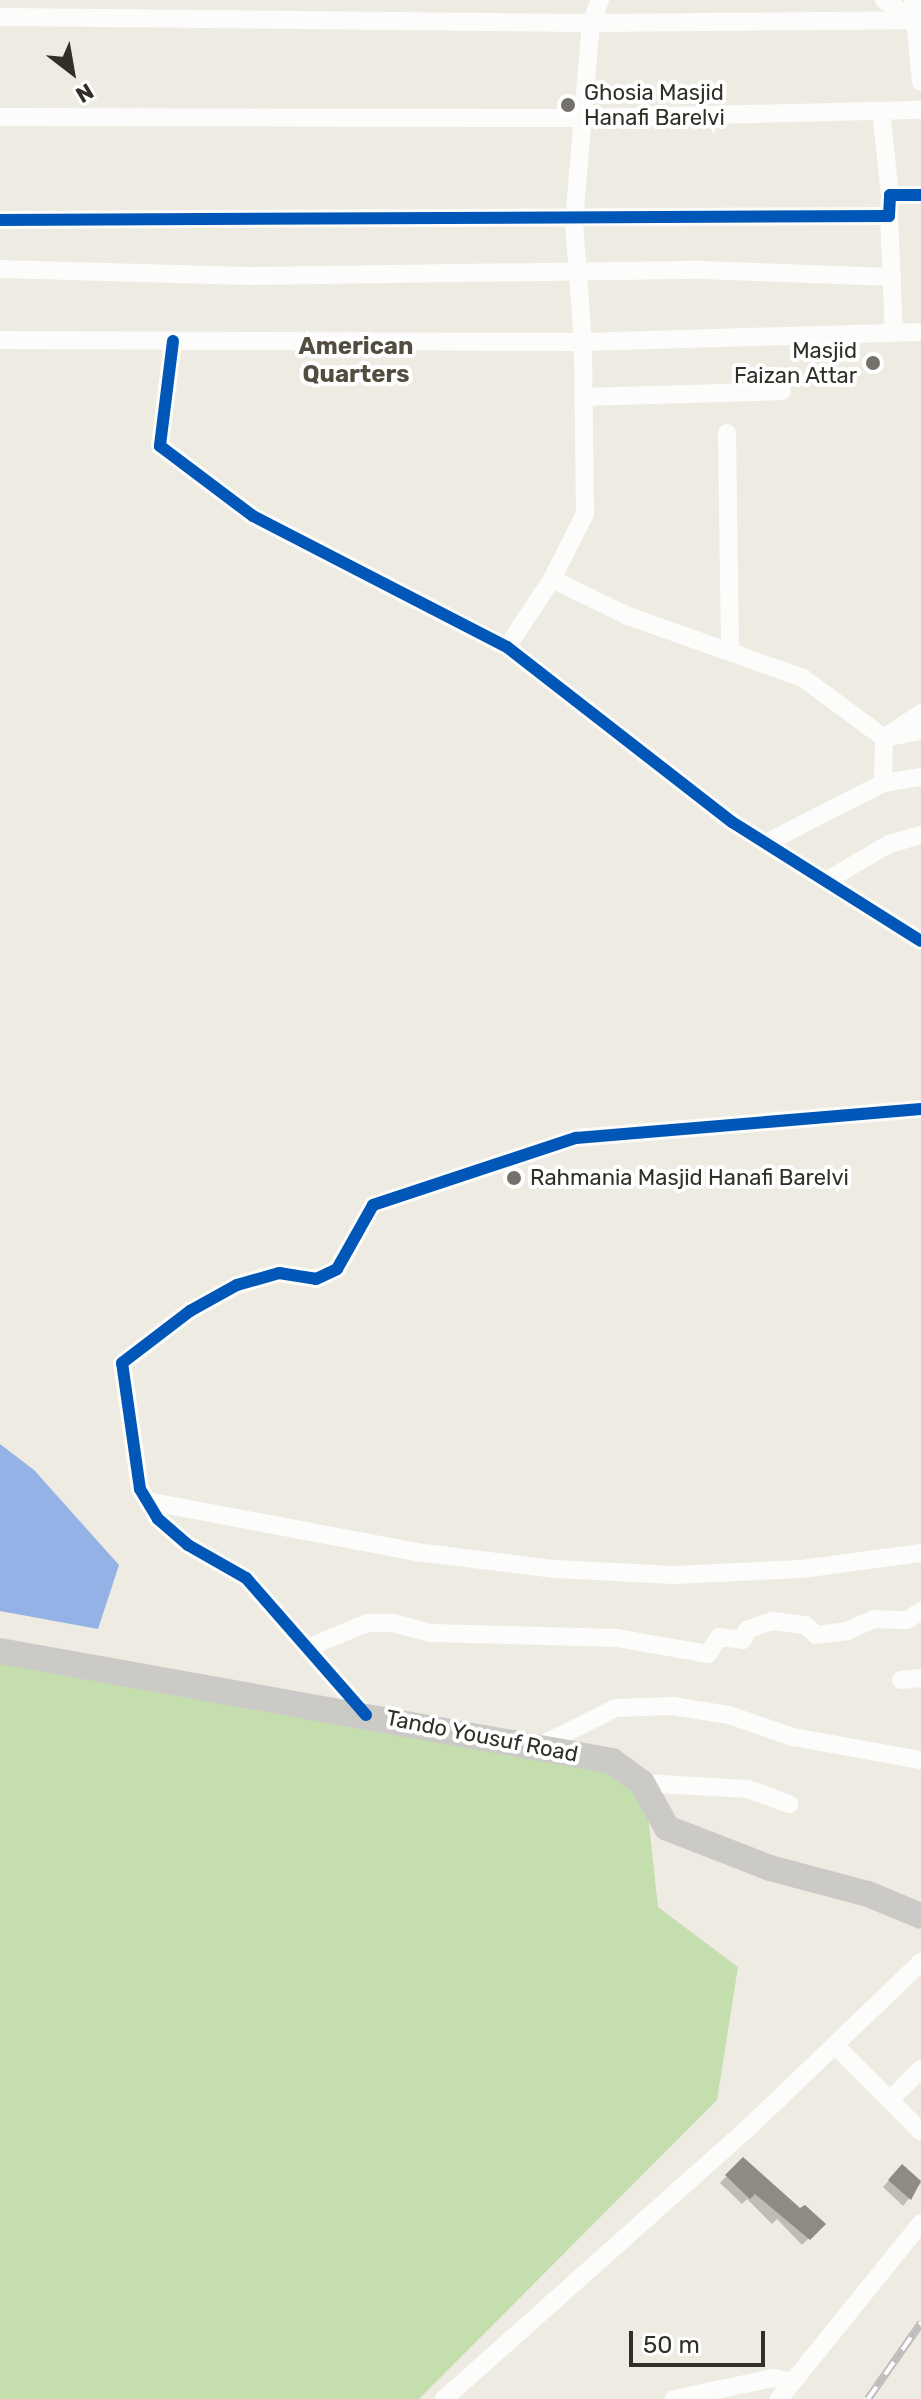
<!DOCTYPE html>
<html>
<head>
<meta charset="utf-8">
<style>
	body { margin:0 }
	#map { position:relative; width:921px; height:2399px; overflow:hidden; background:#eeebe2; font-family:Rubik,sans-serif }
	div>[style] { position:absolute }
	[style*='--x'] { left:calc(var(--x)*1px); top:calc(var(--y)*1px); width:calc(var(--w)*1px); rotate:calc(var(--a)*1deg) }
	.green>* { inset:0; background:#c5deae }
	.water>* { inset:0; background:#94b2e6 }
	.shadow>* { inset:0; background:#0003 }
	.building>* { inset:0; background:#8e8a84 }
	.street>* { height:18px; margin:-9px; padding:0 9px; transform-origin:9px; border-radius:9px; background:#fcfcfb }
	.secondary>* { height:26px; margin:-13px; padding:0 13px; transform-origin:13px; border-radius:13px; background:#cccac7 }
	.rail>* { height:8px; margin-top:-4px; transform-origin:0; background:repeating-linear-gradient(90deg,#fff 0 15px,#bebdbb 0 30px); box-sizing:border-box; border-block:2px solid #bebdbb }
	.cycleway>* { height:12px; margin:-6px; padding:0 6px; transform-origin:6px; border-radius:6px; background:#0057b8 }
	.dots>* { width:22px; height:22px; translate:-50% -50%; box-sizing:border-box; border:4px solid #fff; border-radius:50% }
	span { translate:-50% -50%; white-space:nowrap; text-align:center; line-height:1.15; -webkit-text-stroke:8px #fff; paint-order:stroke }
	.poi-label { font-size:22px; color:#312f28 }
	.left { translate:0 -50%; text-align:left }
	.right { translate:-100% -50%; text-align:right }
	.street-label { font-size:22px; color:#312f28 }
	.neighbourhood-label { font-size:24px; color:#524d3f; font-weight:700 }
	.north { position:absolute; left:32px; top:32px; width:80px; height:80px; -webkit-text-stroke:6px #fff; paint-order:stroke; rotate:149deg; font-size:22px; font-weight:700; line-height:32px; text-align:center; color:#312f28 }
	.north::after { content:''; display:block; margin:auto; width:28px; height:36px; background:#312f28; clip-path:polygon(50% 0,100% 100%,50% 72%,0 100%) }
	.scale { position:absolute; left:629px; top:2331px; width:136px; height:36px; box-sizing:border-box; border:4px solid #312f28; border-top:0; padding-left:10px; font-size:24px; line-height:28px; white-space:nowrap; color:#312f28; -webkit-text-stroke:6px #fff; paint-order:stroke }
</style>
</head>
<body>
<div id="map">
	<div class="green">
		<i style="clip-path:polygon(0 1660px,624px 1775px,648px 1815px,658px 1907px,738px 1967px,717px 2100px,419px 2399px,0 2399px)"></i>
	</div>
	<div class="water">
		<i style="clip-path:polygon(0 1444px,34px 1470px,119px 1565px,98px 1629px,0 1611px)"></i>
	</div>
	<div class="shadow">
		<i style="clip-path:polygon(743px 2159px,800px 2211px,823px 2224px,802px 2245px,777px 2219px,772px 2224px,747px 2199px,742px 2204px,720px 2183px)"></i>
		<i style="clip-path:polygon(902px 2166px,921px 2183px,903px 2206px,883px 2187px)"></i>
	</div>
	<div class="building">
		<i style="clip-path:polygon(743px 2157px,800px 2208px,805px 2205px,826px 2224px,810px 2240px,755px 2194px,750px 2199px,725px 2175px)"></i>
		<i style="clip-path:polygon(902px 2164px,921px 2181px,911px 2200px,888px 2180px)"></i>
	</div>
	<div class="street">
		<i style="--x:884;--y:0;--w:37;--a:33"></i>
		<i style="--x:913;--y:0;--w:82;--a:84.4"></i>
		<i style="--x:0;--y:17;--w:591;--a:0.58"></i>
		<i style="--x:591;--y:23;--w:324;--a:-0.5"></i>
		<i style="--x:881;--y:111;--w:84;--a:83.9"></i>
		<i style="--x:0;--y:117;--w:585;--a:0.1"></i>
		<i style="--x:585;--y:118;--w:336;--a:-1.4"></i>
		<i style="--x:889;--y:216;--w:117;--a:87.6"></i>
		<i style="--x:0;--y:220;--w:889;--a:-0.26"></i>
		<i style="--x:889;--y:216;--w:21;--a:-87"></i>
		<i style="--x:890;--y:195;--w:31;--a:0"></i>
		<i style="--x:0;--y:269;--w:249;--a:1.6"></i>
		<i style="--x:249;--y:276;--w:453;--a:-0.8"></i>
		<i style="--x:702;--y:270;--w:190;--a:2.1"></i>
		<i style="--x:0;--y:340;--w:583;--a:0.2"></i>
		<i style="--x:583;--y:342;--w:338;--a:-1.7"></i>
		<i style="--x:173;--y:341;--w:106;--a:97.1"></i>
		<i style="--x:160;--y:446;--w:116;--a:37"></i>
		<i style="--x:253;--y:516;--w:286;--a:27.3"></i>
		<i style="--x:507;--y:647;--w:285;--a:37.9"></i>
		<i style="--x:732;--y:822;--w:223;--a:32.2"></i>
		<i style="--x:584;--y:397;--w:198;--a:-1.7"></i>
		<i style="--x:727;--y:433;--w:216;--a:89.2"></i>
		<i style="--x:552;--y:579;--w:85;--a:26"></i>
		<i style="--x:628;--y:616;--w:186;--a:19.5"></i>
		<i style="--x:803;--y:678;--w:101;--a:36.5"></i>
		<i style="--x:884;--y:738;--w:38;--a:-11"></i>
		<i style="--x:507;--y:647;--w:82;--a:-56.5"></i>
		<i style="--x:552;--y:579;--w:73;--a:-63.1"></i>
		<i style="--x:585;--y:514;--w:172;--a:-90.7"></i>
		<i style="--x:583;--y:342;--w:121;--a:-94.3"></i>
		<i style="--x:574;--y:221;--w:199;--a:-85.1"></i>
		<i style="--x:591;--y:23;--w:25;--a:-69"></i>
		<i style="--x:883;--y:783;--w:38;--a:-9"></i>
		<i style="--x:766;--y:843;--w:131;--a:-27.1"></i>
		<i style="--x:883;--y:783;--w:45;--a:-88.7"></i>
		<i style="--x:884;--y:738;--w:45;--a:-34"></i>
		<i style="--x:826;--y:881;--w:73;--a:-30.4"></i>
		<i style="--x:889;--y:844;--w:33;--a:-16"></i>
		<i style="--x:147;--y:1501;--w:274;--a:10.7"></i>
		<i style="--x:416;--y:1552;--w:140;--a:7"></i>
		<i style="--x:555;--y:1569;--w:119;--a:2.9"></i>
		<i style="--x:674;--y:1575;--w:128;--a:-2.7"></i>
		<i style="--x:802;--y:1569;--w:120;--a:-7.7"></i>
		<i style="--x:307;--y:1648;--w:65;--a:-22.6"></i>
		<i style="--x:367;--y:1623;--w:26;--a:0"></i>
		<i style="--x:393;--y:1623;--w:38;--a:15"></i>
		<i style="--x:430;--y:1633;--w:187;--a:1.5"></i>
		<i style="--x:617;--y:1638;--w:92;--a:10"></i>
		<i style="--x:708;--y:1654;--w:20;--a:-57"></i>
		<i style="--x:719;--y:1637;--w:24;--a:7"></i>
		<i style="--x:743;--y:1640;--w:11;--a:-68"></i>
		<i style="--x:747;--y:1630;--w:27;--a:-20"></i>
		<i style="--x:772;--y:1621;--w:33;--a:7"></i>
		<i style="--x:805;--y:1625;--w:15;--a:42"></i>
		<i style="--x:816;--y:1635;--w:31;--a:-7"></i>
		<i style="--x:847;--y:1631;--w:30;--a:-24"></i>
		<i style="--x:874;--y:1619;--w:33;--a:2"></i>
		<i style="--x:907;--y:1620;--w:17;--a:-33"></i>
		<i style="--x:901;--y:1680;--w:20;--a:-6"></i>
		<i style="--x:366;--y:1715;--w:182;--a:-131.2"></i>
		<i style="--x:246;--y:1578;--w:67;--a:-150.4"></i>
		<i style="--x:188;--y:1545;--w:40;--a:-139"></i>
		<i style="--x:158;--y:1519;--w:35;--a:-121"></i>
		<i style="--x:140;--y:1489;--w:127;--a:-98.1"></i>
		<i style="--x:122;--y:1363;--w:86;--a:-37.4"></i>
		<i style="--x:190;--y:1311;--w:54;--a:-29"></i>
		<i style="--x:237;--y:1285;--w:44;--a:-15.9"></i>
		<i style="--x:279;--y:1273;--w:37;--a:9"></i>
		<i style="--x:316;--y:1279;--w:23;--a:-25"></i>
		<i style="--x:337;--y:1269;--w:73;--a:-60.6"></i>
		<i style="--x:373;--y:1205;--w:214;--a:-18.3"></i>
		<i style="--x:576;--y:1138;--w:346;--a:-4.8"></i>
		<i style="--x:541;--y:1745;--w:84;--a:-26.3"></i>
		<i style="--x:616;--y:1708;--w:57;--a:-2"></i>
		<i style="--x:673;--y:1706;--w:57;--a:9.1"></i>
		<i style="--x:729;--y:1715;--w:68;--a:19"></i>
		<i style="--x:793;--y:1737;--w:130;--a:10.2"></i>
		<i style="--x:642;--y:1783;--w:106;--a:3.2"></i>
		<i style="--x:748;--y:1789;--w:44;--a:20.1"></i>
		<i style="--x:835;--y:2045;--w:122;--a:45.3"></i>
		<i style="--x:890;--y:2100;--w:44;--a:-45"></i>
		<i style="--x:444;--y:2399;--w:404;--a:-41.7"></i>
		<i style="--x:746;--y:2130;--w:243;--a:-43.8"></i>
		<i style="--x:674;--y:2399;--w:101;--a:-12"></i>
		<i style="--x:773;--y:2378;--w:20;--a:11"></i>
		<i style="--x:779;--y:2399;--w:226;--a:-51.1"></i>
	</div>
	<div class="secondary">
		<i style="--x:0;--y:1651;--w:622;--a:10.19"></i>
		<i style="--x:612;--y:1761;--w:37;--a:36"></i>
		<i style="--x:642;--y:1783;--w:51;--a:60.9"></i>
		<i style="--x:667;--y:1828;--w:110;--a:21.2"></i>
		<i style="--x:770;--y:1868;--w:101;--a:14.9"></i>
		<i style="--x:868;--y:1894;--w:57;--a:22.5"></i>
	</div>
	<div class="rail">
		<i style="--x:868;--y:2399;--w:93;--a:-55.1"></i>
	</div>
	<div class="cycleway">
		<i style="--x:0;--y:220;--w:889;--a:-0.26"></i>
		<i style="--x:889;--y:216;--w:21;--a:-87"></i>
		<i style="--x:890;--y:195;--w:31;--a:0"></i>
		<i style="--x:173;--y:341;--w:106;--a:97.1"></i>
		<i style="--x:160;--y:446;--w:116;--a:37"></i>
		<i style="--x:253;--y:516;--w:286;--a:27.3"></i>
		<i style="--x:507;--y:647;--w:285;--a:37.9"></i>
		<i style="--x:732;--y:822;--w:223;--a:32.2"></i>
		<i style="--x:366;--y:1715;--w:182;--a:-131.2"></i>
		<i style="--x:246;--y:1578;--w:67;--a:-150.4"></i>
		<i style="--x:188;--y:1545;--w:40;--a:-139"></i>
		<i style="--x:158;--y:1519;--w:35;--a:-121"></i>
		<i style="--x:140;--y:1489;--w:127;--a:-98.1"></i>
		<i style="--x:122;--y:1363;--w:86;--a:-37.4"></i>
		<i style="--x:190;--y:1311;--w:54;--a:-29"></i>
		<i style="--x:237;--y:1285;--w:44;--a:-15.9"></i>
		<i style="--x:279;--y:1273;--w:37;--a:9"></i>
		<i style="--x:316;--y:1279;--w:23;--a:-25"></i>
		<i style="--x:337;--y:1269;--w:73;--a:-60.6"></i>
		<i style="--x:373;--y:1205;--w:214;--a:-18.3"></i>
		<i style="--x:576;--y:1138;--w:346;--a:-4.8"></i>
	</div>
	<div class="dots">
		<i style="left:568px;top:105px;background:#737169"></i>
		<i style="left:873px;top:363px;background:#737169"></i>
		<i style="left:514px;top:1178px;background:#737169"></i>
	</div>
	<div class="poi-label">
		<span class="left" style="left:584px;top:105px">Ghosia Masjid<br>Hanafi Barelvi</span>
		<span class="right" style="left:857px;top:363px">Masjid<br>Faizan Attar</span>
		<span class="left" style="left:530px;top:1178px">Rahmania Masjid Hanafi Barelvi</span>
	</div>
	<div class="street-label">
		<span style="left:482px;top:1736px;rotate:11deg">Tando Yousuf Road</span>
	</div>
	<div class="neighbourhood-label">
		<span style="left:356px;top:361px">American<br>Quarters</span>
	</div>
	<div class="north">N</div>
	<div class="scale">50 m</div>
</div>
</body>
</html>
